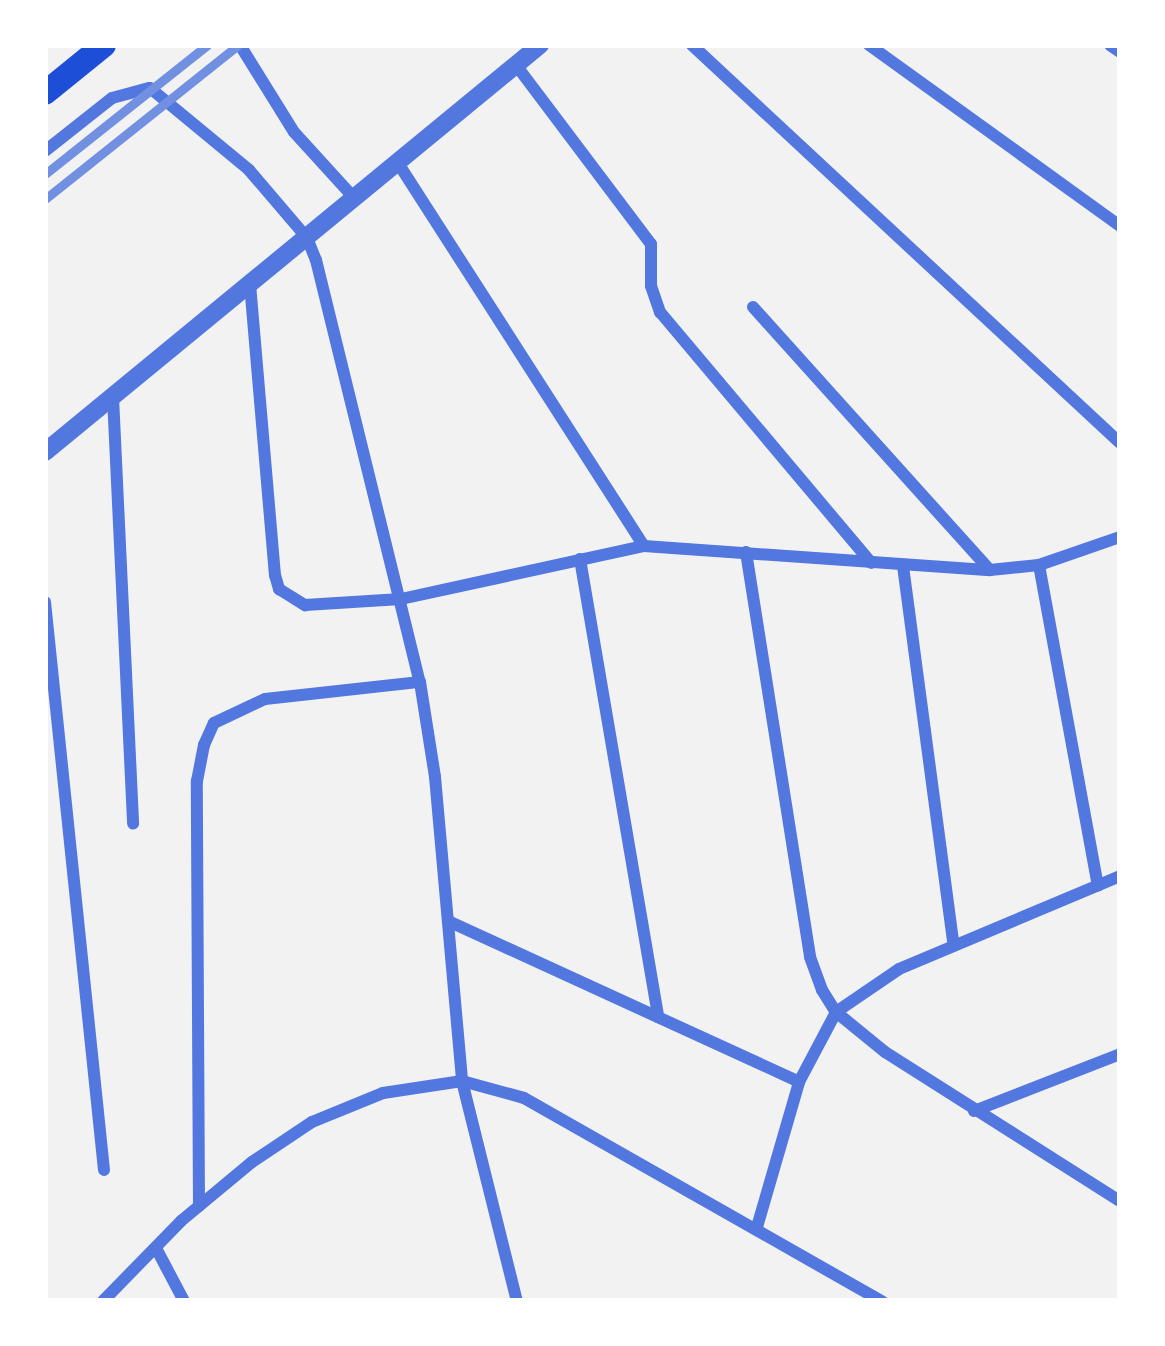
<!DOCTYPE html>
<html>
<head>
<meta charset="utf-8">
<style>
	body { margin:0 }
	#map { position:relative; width:1165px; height:1346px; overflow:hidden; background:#f2f2f2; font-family:Figtree,sans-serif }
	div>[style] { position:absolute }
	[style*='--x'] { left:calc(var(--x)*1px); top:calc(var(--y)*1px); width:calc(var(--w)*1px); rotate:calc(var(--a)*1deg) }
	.minor>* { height:12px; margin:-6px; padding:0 6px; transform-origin:6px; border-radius:6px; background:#5277de }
	.tertiary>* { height:18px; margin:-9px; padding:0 9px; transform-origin:9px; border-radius:9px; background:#5277de }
	.trunk>* { height:24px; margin:-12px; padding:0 12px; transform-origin:12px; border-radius:12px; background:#1d4ed8 }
	.rail>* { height:9px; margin:-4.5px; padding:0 4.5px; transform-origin:4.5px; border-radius:4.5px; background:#7290e2 }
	span { translate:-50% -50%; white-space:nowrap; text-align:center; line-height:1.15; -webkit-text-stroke:9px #fff; paint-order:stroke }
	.frame { position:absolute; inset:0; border:48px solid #fff; pointer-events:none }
</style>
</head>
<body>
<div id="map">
	<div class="minor">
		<i style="--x:240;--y:45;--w:102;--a:58.2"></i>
		<i style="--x:294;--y:132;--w:91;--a:47.7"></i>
		<i style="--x:692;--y:45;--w:584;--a:42.92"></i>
		<i style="--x:869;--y:45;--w:309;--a:35.8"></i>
		<i style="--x:1110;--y:45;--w:12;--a:35"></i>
		<i style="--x:516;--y:65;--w:224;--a:53"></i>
		<i style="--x:651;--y:244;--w:42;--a:90"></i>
		<i style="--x:651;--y:286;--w:28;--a:71"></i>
		<i style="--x:660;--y:312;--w:328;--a:49.9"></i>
		<i style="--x:45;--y:151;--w:85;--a:-38.3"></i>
		<i style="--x:112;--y:98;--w:39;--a:-15"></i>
		<i style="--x:150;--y:88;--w:129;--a:39.6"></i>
		<i style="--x:249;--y:170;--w:89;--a:49.5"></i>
		<i style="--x:307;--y:238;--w:24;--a:68"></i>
		<i style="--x:316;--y:260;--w:435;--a:76.2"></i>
		<i style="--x:420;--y:682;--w:96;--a:81"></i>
		<i style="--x:435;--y:777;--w:305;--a:84.9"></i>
		<i style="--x:462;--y:1081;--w:227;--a:76"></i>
		<i style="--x:398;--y:163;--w:455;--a:57.3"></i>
		<i style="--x:250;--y:284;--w:292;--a:85.1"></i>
		<i style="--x:275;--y:575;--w:15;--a:74"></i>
		<i style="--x:279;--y:589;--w:31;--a:32"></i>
		<i style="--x:305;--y:605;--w:96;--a:-3.6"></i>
		<i style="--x:401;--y:599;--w:249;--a:-12.3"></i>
		<i style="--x:644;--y:546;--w:347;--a:4"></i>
		<i style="--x:990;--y:570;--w:49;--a:-5.8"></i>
		<i style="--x:1039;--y:565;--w:86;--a:-19.1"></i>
		<i style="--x:753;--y:307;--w:354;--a:48"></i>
		<i style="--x:113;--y:397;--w:427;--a:87.3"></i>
		<i style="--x:746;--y:552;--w:410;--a:81"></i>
		<i style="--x:810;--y:957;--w:35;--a:70"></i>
		<i style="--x:822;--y:990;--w:26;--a:58"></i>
		<i style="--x:836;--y:1012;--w:63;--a:39.2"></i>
		<i style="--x:885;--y:1052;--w:278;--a:32.4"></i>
		<i style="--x:580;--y:559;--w:465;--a:80.3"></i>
		<i style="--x:1039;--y:565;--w:326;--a:79.6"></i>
		<i style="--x:903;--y:566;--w:383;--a:82.4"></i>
		<i style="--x:45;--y:602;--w:571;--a:84.07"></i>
		<i style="--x:448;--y:921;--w:386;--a:24.6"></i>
		<i style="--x:974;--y:1111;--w:157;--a:-21.3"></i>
		<i style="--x:199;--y:1206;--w:425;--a:-90.3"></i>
		<i style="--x:197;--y:781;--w:37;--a:-79"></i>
		<i style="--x:204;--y:745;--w:24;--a:-66"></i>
		<i style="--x:214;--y:723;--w:56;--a:-25.2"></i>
		<i style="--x:265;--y:699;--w:156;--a:-6.3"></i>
		<i style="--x:757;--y:1227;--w:151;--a:-73.8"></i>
		<i style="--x:799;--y:1082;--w:79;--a:-62.1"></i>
		<i style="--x:836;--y:1012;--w:76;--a:-34.3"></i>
		<i style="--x:899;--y:969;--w:240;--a:-22.8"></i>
		<i style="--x:156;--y:1248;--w:60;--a:62.2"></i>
		<i style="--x:103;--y:1301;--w:112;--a:-45.7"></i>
		<i style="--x:181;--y:1221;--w:92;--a:-39.7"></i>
		<i style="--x:252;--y:1162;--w:72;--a:-33.7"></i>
		<i style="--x:312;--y:1122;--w:77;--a:-22.2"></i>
		<i style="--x:383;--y:1093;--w:80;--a:-8.6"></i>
		<i style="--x:462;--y:1081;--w:64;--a:15.3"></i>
		<i style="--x:524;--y:1098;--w:412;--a:29.6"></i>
	</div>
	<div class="tertiary">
		<i style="--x:45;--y:452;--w:641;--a:-39.43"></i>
	</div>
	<div class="trunk">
		<i style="--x:45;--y:93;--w:76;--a:-39.1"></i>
	</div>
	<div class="rail">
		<i style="--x:45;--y:174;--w:207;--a:-38.5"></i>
		<i style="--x:45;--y:199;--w:247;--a:-38.6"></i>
	</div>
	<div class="frame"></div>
</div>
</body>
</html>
